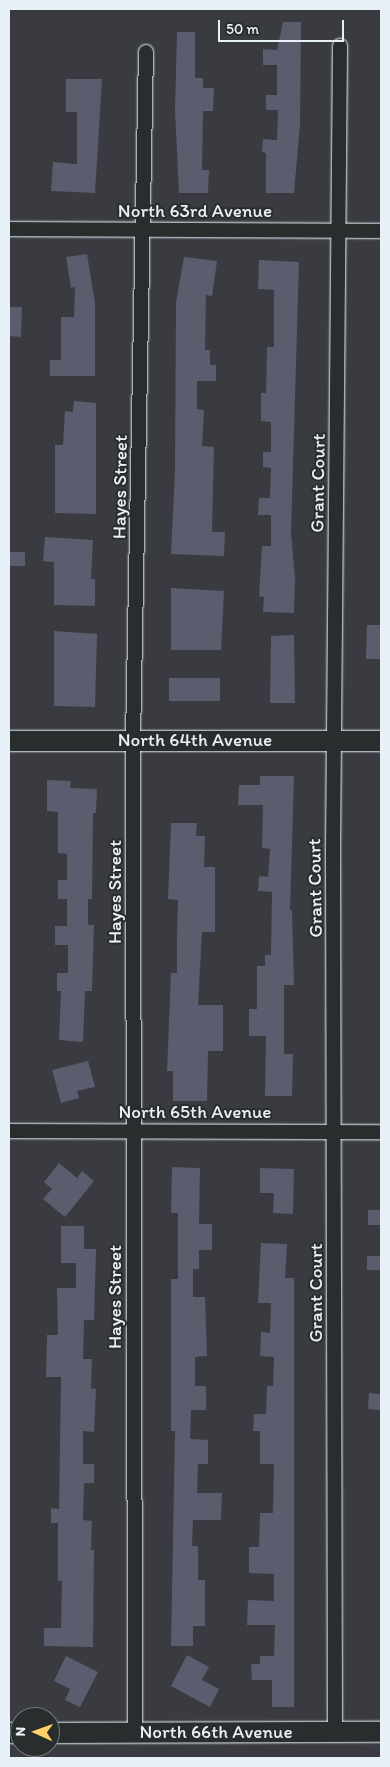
<!DOCTYPE html>
<html>
<head>
<meta charset="utf-8">
<style>
	body { margin:0 }
	#map { position:relative; width:390px; height:1767px; overflow:hidden; background:#393b41; font-family:Itim,sans-serif }
	div>[style] { position:absolute }
	[style*='--x'] { left:calc(var(--x)*1px); top:calc(var(--y)*1px); width:calc(var(--w)*1px); rotate:calc(var(--a)*1deg) }
	.building>* { inset:0; background:#5b5c6e }
	.roads { filter:drop-shadow(0 0 1px #e8f1f8) drop-shadow(0 0 1px #e8f1f8) }
	.street>* { height:14px; margin:-7px; padding:0 7px; transform-origin:7px; border-radius:7px; background:#2a2d2e }
	.secondary>* { height:20px; margin:-10px; padding:0 10px; transform-origin:10px; border-radius:10px; background:#2a2d2e }
	span { translate:-50% -50%; white-space:nowrap; text-align:center; line-height:1.15; -webkit-text-stroke:4px #2a2d2e; paint-order:stroke }
	.street-label { font-size:19px; color:#e8f1f8 }
	.frame { position:absolute; inset:0; border:10px solid #e8f1f8; pointer-events:none }
	.north { position:absolute; left:10px; top:1707px; width:50px; height:50px; box-sizing:border-box; background:#2a2d2e; border:1px solid #767b7f; border-radius:50%; rotate:272deg; font-size:14px; font-weight:700; line-height:20px; text-align:center; color:#e8f1f8 }
	.north::after { content:''; display:block; margin:auto; width:18px; height:22px; background:#ffd166; clip-path:polygon(50% 0,100% 100%,50% 72%,0 100%) }
	.scale { position:absolute; left:218px; top:20px; width:126px; height:22px; box-sizing:border-box; border:2px solid #e8f1f8; border-top:0; padding-left:6px; font-size:15px; line-height:18px; white-space:nowrap; color:#e8f1f8; -webkit-text-stroke:4px #2a2d2e; paint-order:stroke }
</style>
</head>
<body>
<div id="map">
	<div class="building">
		<i style="clip-path:polygon(283px 22px,301px 22px,300px 125px,294px 193px,266px 193px,266px 153px,262px 152px,263px 139px,277px 140px,278px 110px,266px 110px,266px 95px,277px 95px,277px 65px,263px 65px,263px 49px,277px 50px)"></i>
		<i style="clip-path:polygon(177px 32px,195px 32px,195px 78px,203px 78px,203px 88px,214px 88px,213px 111px,203px 111px,202px 170px,209px 170px,208px 193px,179px 193px,175px 110px)"></i>
		<i style="clip-path:polygon(66px 79px,102px 79px,95px 193px,51px 191px,53px 162px,77px 164px,77px 112px,66px 112px)"></i>
		<i style="clip-path:polygon(87px 254px,95px 303px,95px 376px,50px 376px,50px 360px,61px 360px,61px 317px,74px 317px,75px 287px,71px 288px,66px 257px)"></i>
		<i style="clip-path:polygon(184px 257px,217px 261px,212px 296px,206px 295px,205px 350px,210px 350px,210px 365px,216px 365px,216px 381px,197px 381px,197px 409px,204px 410px,202px 446px,214px 447px,212px 532px,225px 532px,224px 556px,171px 554px,175px 470px,176px 302px)"></i>
		<i style="clip-path:polygon(259px 260px,299px 262px,291px 532px,295px 579px,294px 613px,263px 612px,264px 597px,259px 596px,262px 546px,271px 546px,271px 515px,258px 515px,259px 498px,270px 498px,271px 468px,263px 467px,263px 452px,271px 452px,271px 422px,261px 421px,261px 393px,266px 393px,267px 347px,274px 347px,274px 290px,258px 289px)"></i>
		<i style="clip-path:polygon(9px 307px,22px 307px,21px 337px,9px 336px)"></i>
		<i style="clip-path:polygon(74px 401px,96px 403px,96px 514px,55px 513px,55px 445px,63px 445px,65px 411px,73px 412px)"></i>
		<i style="clip-path:polygon(45px 537px,93px 540px,91px 579px,95px 579px,95px 606px,54px 605px,54px 562px,43px 561px)"></i>
		<i style="clip-path:polygon(9px 552px,25px 552px,25px 566px,9px 566px)"></i>
		<i style="clip-path:polygon(171px 588px,224px 591px,221px 650px,171px 650px)"></i>
		<i style="clip-path:polygon(367px 625px,381px 625px,381px 659px,366px 659px)"></i>
		<i style="clip-path:polygon(54px 631px,97px 634px,95px 707px,54px 706px)"></i>
		<i style="clip-path:polygon(294px 635px,295px 703px,270px 703px,271px 636px)"></i>
		<i style="clip-path:polygon(169px 678px,220px 678px,220px 701px,169px 701px)"></i>
		<i style="clip-path:polygon(260px 776px,294px 776px,290px 910px,292px 910px,294px 985px,284px 985px,284px 1054px,293px 1054px,292px 1096px,265px 1096px,266px 1036px,249px 1036px,249px 1009px,257px 1009px,257px 966px,265px 966px,265px 955px,271px 955px,272px 892px,258px 891px,259px 876px,268px 877px,270px 849px,262px 848px,263px 805px,238px 805px,239px 785px,260px 785px)"></i>
		<i style="clip-path:polygon(47px 780px,71px 781px,70px 788px,97px 789px,96px 813px,93px 813px,92px 899px,88px 899px,88px 925px,94px 925px,92px 991px,85px 991px,83px 1042px,59px 1040px,61px 991px,57px 991px,57px 973px,68px 973px,68px 945px,55px 945px,55px 926px,67px 926px,67px 899px,58px 899px,58px 880px,67px 880px,67px 854px,58px 853px,58px 812px,47px 811px)"></i>
		<i style="clip-path:polygon(171px 823px,197px 823px,196px 836px,205px 836px,204px 867px,215px 867px,215px 932px,202px 932px,198px 1005px,223px 1005px,223px 1051px,208px 1051px,207px 1101px,173px 1101px,173px 1071px,167px 1071px,171px 973px,177px 973px,177px 938px,178px 900px,168px 899px)"></i>
		<i style="clip-path:polygon(88px 1061px,95px 1087px,77px 1091px,79px 1098px,61px 1103px,52px 1070px)"></i>
		<i style="clip-path:polygon(59px 1163px,77px 1178px,82px 1171px,94px 1181px,65px 1217px,43px 1199px,52px 1189px,44px 1182px)"></i>
		<i style="clip-path:polygon(172px 1167px,200px 1168px,199px 1224px,212px 1224px,212px 1250px,199px 1250px,199px 1269px,193px 1269px,193px 1297px,205px 1297px,207px 1356px,195px 1357px,195px 1386px,206px 1386px,206px 1410px,191px 1410px,190px 1439px,208px 1440px,208px 1464px,198px 1464px,197px 1493px,222px 1493px,221px 1520px,193px 1520px,192px 1546px,198px 1546px,198px 1580px,205px 1580px,205px 1626px,193px 1626px,193px 1646px,171px 1646px,175px 1431px,171px 1431px,171px 1279px,178px 1279px,178px 1213px,171px 1213px)"></i>
		<i style="clip-path:polygon(260px 1168px,294px 1169px,293px 1214px,273px 1213px,274px 1193px,260px 1193px)"></i>
		<i style="clip-path:polygon(368px 1210px,381px 1210px,381px 1225px,368px 1225px)"></i>
		<i style="clip-path:polygon(61px 1226px,84px 1226px,84px 1249px,96px 1249px,94px 1320px,84px 1320px,83px 1359px,92px 1359px,91px 1388px,96px 1389px,94px 1432px,83px 1431px,83px 1464px,94px 1464px,94px 1483px,84px 1483px,83px 1520px,92px 1521px,91px 1550px,94px 1550px,93px 1647px,44px 1646px,44px 1628px,61px 1628px,62px 1581px,58px 1581px,58px 1523px,51px 1523px,51px 1508px,59px 1509px,61px 1377px,46px 1377px,47px 1335px,58px 1335px,57px 1288px,76px 1288px,76px 1263px,61px 1263px)"></i>
		<i style="clip-path:polygon(261px 1243px,287px 1244px,285px 1278px,294px 1278px,294px 1707px,272px 1707px,272px 1680px,252px 1680px,251px 1664px,260px 1664px,260px 1656px,274px 1656px,275px 1625px,247px 1625px,248px 1600px,274px 1601px,274px 1574px,249px 1573px,249px 1547px,259px 1547px,260px 1513px,273px 1513px,274px 1464px,260px 1464px,260px 1431px,253px 1431px,254px 1414px,266px 1414px,267px 1386px,273px 1386px,274px 1357px,260px 1356px,261px 1332px,270px 1333px,271px 1303px,258px 1303px)"></i>
		<i style="clip-path:polygon(367px 1256px,381px 1256px,381px 1270px,367px 1270px)"></i>
		<i style="clip-path:polygon(369px 1393px,381px 1394px,381px 1410px,368px 1409px)"></i>
		<i style="clip-path:polygon(187px 1655px,209px 1667px,202px 1680px,219px 1689px,210px 1707px,171px 1686px)"></i>
		<i style="clip-path:polygon(66px 1656px,98px 1672px,80px 1707px,65px 1700px,70px 1689px,54px 1681px)"></i>
	</div>
	<div class="roads">
		<div class="street">
			<i style="--x:9;--y:229;--w:372;--a:0.3"></i>
			<i style="--x:9;--y:1131;--w:372;--a:0.2"></i>
			<i style="--x:335;--y:1731;--w:882;--a:-90.13"></i>
			<i style="--x:333;--y:849;--w:803;--a:-89.5"></i>
			<i style="--x:135;--y:1732;--w:992;--a:-90.12"></i>
			<i style="--x:133;--y:740;--w:688;--a:-88.92"></i>
		</div>
		<div class="secondary">
			<i style="--x:9;--y:741;--w:372;--a:0"></i>
			<i style="--x:9;--y:1733;--w:11;--a:0"></i>
			<i style="--x:50;--y:1733;--w:331;--a:-0.2"></i>
		</div>
	</div>
	<div class="street-label">
		<span style="left:195px;top:211px">North 63rd Avenue</span>
		<span style="left:318px;top:483px;rotate:-89deg">Grant Court</span>
		<span style="left:120px;top:487px;rotate:-89deg">Hayes Street</span>
		<span style="left:195px;top:740px">North 64th Avenue</span>
		<span style="left:315px;top:888px;rotate:-91deg">Grant Court</span>
		<span style="left:115px;top:892px;rotate:-90deg">Hayes Street</span>
		<span style="left:195px;top:1112px">North 65th Avenue</span>
		<span style="left:316px;top:1293px;rotate:-90deg">Grant Court</span>
		<span style="left:115px;top:1297px;rotate:-90deg">Hayes Street</span>
		<span style="left:216px;top:1732px">North 66th Avenue</span>
	</div>
	<div class="frame"></div>
	<div class="north">N</div>
	<div class="scale">50 m</div>
</div>
</body>
</html>
